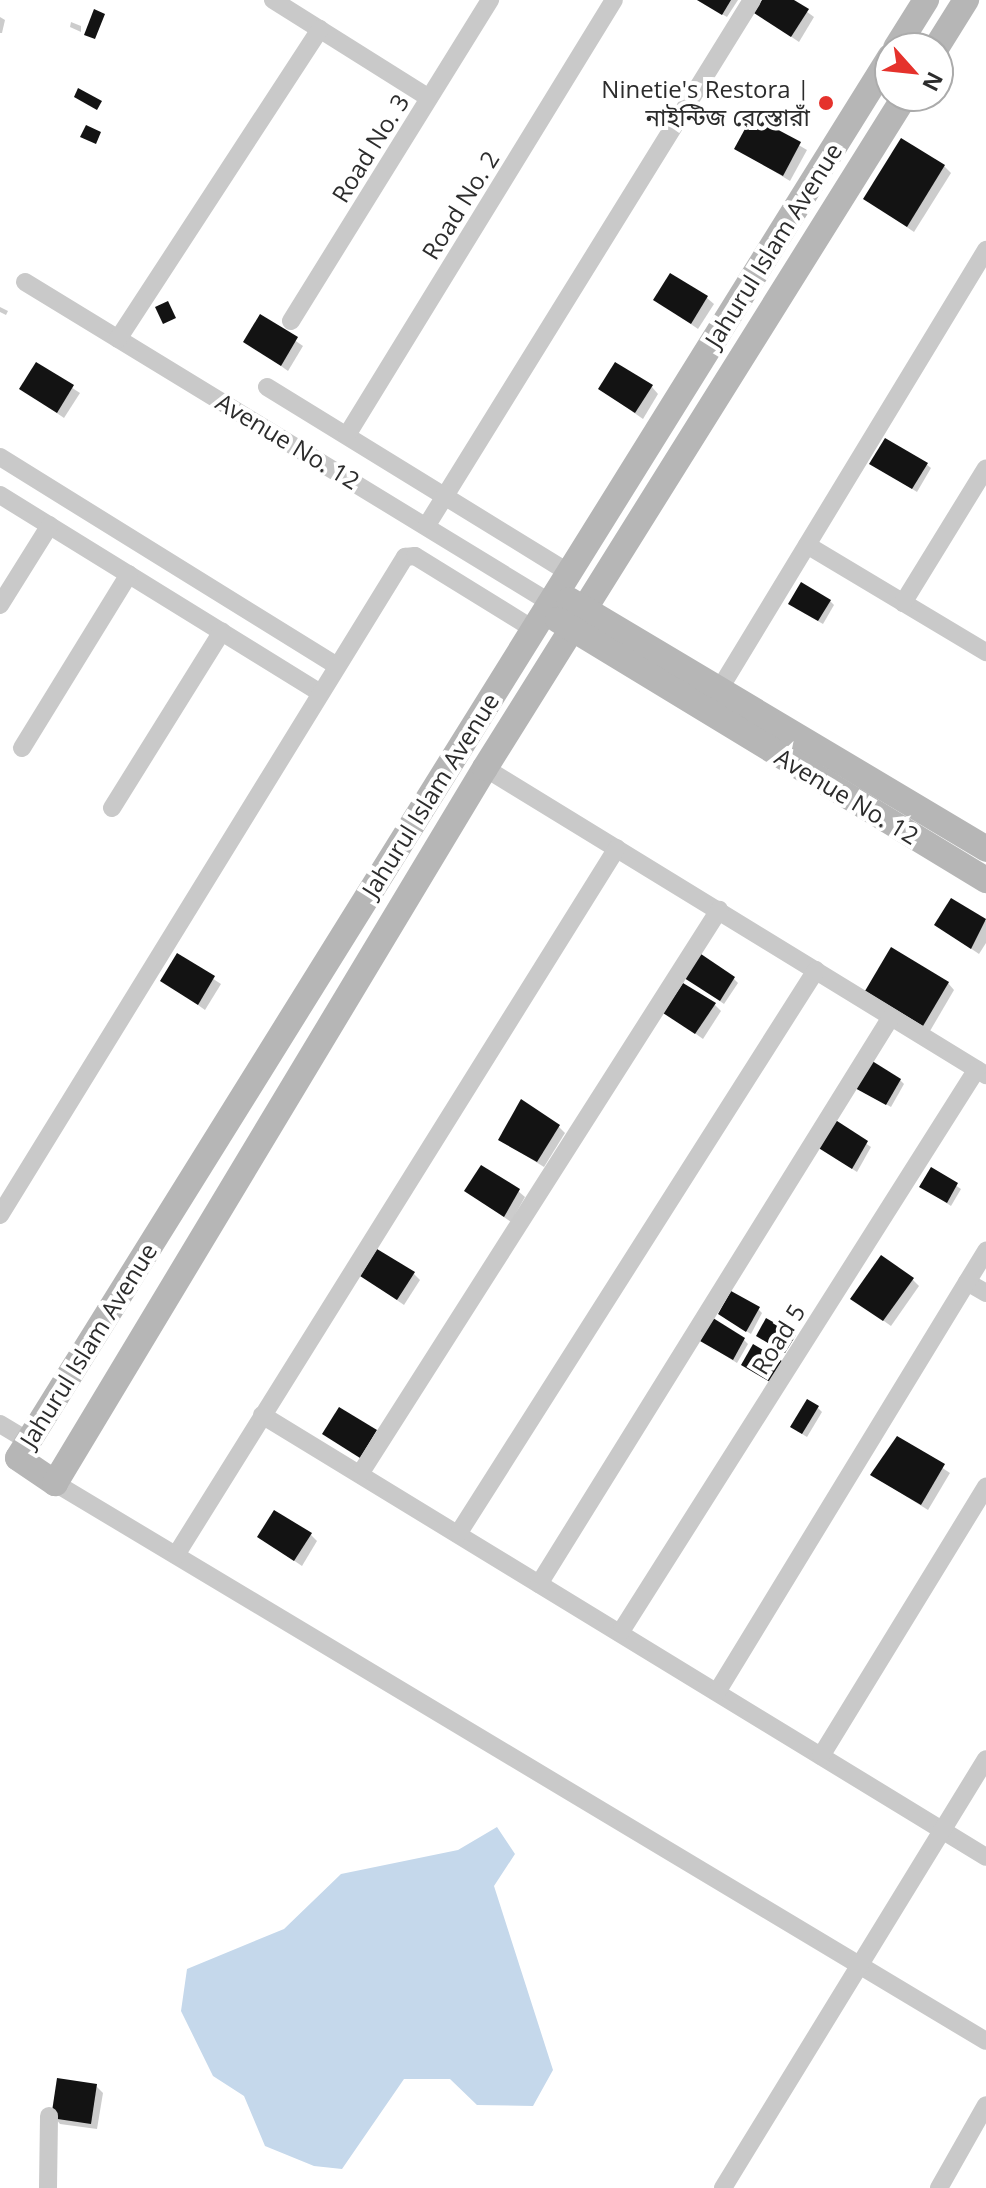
<!DOCTYPE html>
<html>
<head>
<meta charset="utf-8">
<style>
	body { margin:0 }
	#map { position:relative; width:986px; height:2188px; overflow:hidden; background:#fff; font-family:"Open Sans","Noto Sans Bengali",sans-serif }
	div>[style] { position:absolute }
	[style*='--x'] { left:calc(var(--x)*1px); top:calc(var(--y)*1px); width:calc(var(--w)*1px); rotate:calc(var(--a)*1deg) }
	.water>* { inset:0; background:#c5d8eb }
	.shadow>* { inset:0; background:#0003 }
	.building>* { inset:0; background:#131313 }
	.street>* { height:18px; margin:-9px; padding:0 9px; transform-origin:9px; border-radius:9px; background:#c9c9c9 }
	.secondary>* { height:26px; margin:-13px; padding:0 13px; transform-origin:13px; border-radius:13px; background:#b6b6b6 }
	.dots>* { width:22px; height:22px; translate:-50% -50%; box-sizing:border-box; border:4px solid #fff; border-radius:50% }
	span { translate:-50% -50%; white-space:nowrap; text-align:center; line-height:1.15; -webkit-text-stroke:8px #fff; paint-order:stroke }
	.poi-label { font-size:24px; color:#2c2c2c }
	.right { translate:-100% -50%; text-align:right }
	.street-label { font-size:24px; color:#2c2c2c }
	.north { position:absolute; left:874px; top:32px; width:80px; height:80px; box-sizing:border-box; background:#fff; border:2px solid #ababab; border-radius:50%; rotate:117deg; font-size:22px; font-weight:700; line-height:32px; text-align:center; color:#2c2c2c }
	.north::after { content:''; display:block; margin:auto; width:28px; height:36px; background:#e5322c; clip-path:polygon(50% 0,100% 100%,50% 72%,0 100%) }
</style>
</head>
<body>
<div id="map">
	<div class="water">
		<i style="clip-path:polygon(497px 1827px,515px 1854px,494px 1886px,553px 2070px,533px 2106px,477px 2105px,450px 2079px,404px 2079px,342px 2169px,314px 2166px,265px 2146px,244px 2096px,213px 2076px,181px 2011px,187px 1969px,284px 1929px,341px 1874px,458px 1850px)"></i>
	</div>
	<div class="shadow">
		<i style="clip-path:polygon(697px 0,738px 0,727px 17px)"></i>
		<i style="clip-path:polygon(764px 0,791px 0,814px 17px,799px 42px,756px 13px)"></i>
		<i style="clip-path:polygon(0 17px,5px 20px,2px 33px,0 33px)"></i>
		<i style="clip-path:polygon(71px 22px,81px 26px,81px 32px,70px 27px)"></i>
		<i style="clip-path:polygon(753px 118px,807px 150px,790px 181px,737px 149px)"></i>
		<i style="clip-path:polygon(944px 166px,951px 173px,914px 232px,866px 199px)"></i>
		<i style="clip-path:polygon(707px 298px,714px 304px,698px 329px,656px 300px)"></i>
		<i style="clip-path:polygon(0 307px,8px 311px,6px 315px,0 312px)"></i>
		<i style="clip-path:polygon(261px 317px,303px 346px,288px 371px,246px 341px)"></i>
		<i style="clip-path:polygon(37px 365px,80px 393px,64px 418px,22px 389px)"></i>
		<i style="clip-path:polygon(652px 387px,658px 394px,643px 419px,600px 389px)"></i>
		<i style="clip-path:polygon(872px 464px,926px 464px,931px 468px,917px 492px)"></i>
		<i style="clip-path:polygon(830px 601px,834px 605px,823px 624px,795px 608px)"></i>
		<i style="clip-path:polygon(952px 900px,986px 921px,986px 943px,979px 954px,936px 925px)"></i>
		<i style="clip-path:polygon(178px 956px,221px 984px,205px 1010px,163px 980px)"></i>
		<i style="clip-path:polygon(688px 979px,734px 979px,738px 983px,724px 1004px)"></i>
		<i style="clip-path:polygon(948px 983px,954px 990px,930px 1031px,867px 991px)"></i>
		<i style="clip-path:polygon(714px 1004px,721px 1011px,703px 1039px,665px 1012px)"></i>
		<i style="clip-path:polygon(900px 1080px,904px 1084px,891px 1107px,860px 1090px)"></i>
		<i style="clip-path:polygon(834px 1122px,871px 1147px,857px 1172px,824px 1151px)"></i>
		<i style="clip-path:polygon(558px 1126px,565px 1133px,544px 1167px,501px 1140px)"></i>
		<i style="clip-path:polygon(932px 1170px,961px 1189px,951px 1206px,922px 1187px)"></i>
		<i style="clip-path:polygon(466px 1191px,518px 1191px,525px 1197px,511px 1222px)"></i>
		<i style="clip-path:polygon(414px 1274px,420px 1280px,404px 1305px,362px 1276px)"></i>
		<i style="clip-path:polygon(912px 1279px,919px 1286px,891px 1326px,853px 1299px)"></i>
		<i style="clip-path:polygon(758px 1309px,762px 1313px,751px 1334px,725px 1318px)"></i>
		<i style="clip-path:polygon(744px 1340px,748px 1344px,737px 1363px,707px 1344px)"></i>
		<i style="clip-path:polygon(818px 1408px,822px 1412px,807px 1437px,797px 1431px)"></i>
		<i style="clip-path:polygon(897px 1438px,950px 1473px,928px 1510px,872px 1475px)"></i>
		<i style="clip-path:polygon(311px 1535px,317px 1541px,302px 1566px,259px 1537px)"></i>
		<i style="clip-path:polygon(96px 2086px,103px 2093px,97px 2129px,60px 2124px,54px 2117px)"></i>
	</div>
	<div class="building">
		<i style="clip-path:polygon(697px 0,731px 0,722px 15px)"></i>
		<i style="clip-path:polygon(762px 0,794px 0,809px 9px,791px 37px,754px 13px)"></i>
		<i style="clip-path:polygon(94px 9px,105px 14px,95px 39px,84px 35px)"></i>
		<i style="clip-path:polygon(78px 88px,102px 101px,97px 110px,74px 97px)"></i>
		<i style="clip-path:polygon(752px 116px,801px 142px,783px 176px,734px 149px)"></i>
		<i style="clip-path:polygon(86px 125px,101px 132px,96px 144px,80px 137px)"></i>
		<i style="clip-path:polygon(901px 138px,945px 165px,907px 227px,863px 199px)"></i>
		<i style="clip-path:polygon(670px 273px,708px 296px,691px 324px,653px 300px)"></i>
		<i style="clip-path:polygon(168px 301px,176px 318px,163px 324px,155px 307px)"></i>
		<i style="clip-path:polygon(260px 314px,298px 337px,281px 366px,243px 342px)"></i>
		<i style="clip-path:polygon(36px 362px,74px 385px,57px 413px,19px 389px)"></i>
		<i style="clip-path:polygon(615px 362px,653px 385px,635px 413px,598px 389px)"></i>
		<i style="clip-path:polygon(885px 438px,928px 463px,912px 489px,869px 464px)"></i>
		<i style="clip-path:polygon(801px 582px,831px 600px,818px 621px,788px 604px)"></i>
		<i style="clip-path:polygon(951px 898px,986px 919px,971px 949px,934px 925px)"></i>
		<i style="clip-path:polygon(891px 947px,949px 982px,923px 1026px,865px 991px)"></i>
		<i style="clip-path:polygon(698px 952px,735px 977px,720px 1001px,681px 976px)"></i>
		<i style="clip-path:polygon(177px 953px,215px 976px,198px 1005px,160px 981px)"></i>
		<i style="clip-path:polygon(683px 983px,716px 1003px,695px 1034px,663px 1013px)"></i>
		<i style="clip-path:polygon(869px 1059px,901px 1079px,886px 1105px,853px 1087px)"></i>
		<i style="clip-path:polygon(521px 1099px,560px 1125px,537px 1162px,498px 1140px)"></i>
		<i style="clip-path:polygon(834px 1119px,868px 1141px,852px 1169px,817px 1147px)"></i>
		<i style="clip-path:polygon(481px 1165px,520px 1189px,504px 1217px,464px 1191px)"></i>
		<i style="clip-path:polygon(931px 1167px,958px 1183px,947px 1203px,919px 1187px)"></i>
		<i style="clip-path:polygon(377px 1249px,415px 1272px,397px 1300px,360px 1276px)"></i>
		<i style="clip-path:polygon(881px 1255px,914px 1278px,883px 1321px,850px 1299px)"></i>
		<i style="clip-path:polygon(731px 1291px,760px 1307px,746px 1332px,718px 1314px)"></i>
		<i style="clip-path:polygon(713px 1318px,745px 1338px,733px 1360px,700px 1341px)"></i>
		<i style="clip-path:polygon(766px 1318px,796px 1335px,785px 1353px,756px 1336px)"></i>
		<i style="clip-path:polygon(753px 1344px,782px 1361px,770px 1382px,741px 1365px)"></i>
		<i style="clip-path:polygon(807px 1399px,819px 1406px,802px 1434px,790px 1427px)"></i>
		<i style="clip-path:polygon(339px 1407px,377px 1430px,360px 1458px,322px 1434px)"></i>
		<i style="clip-path:polygon(897px 1436px,945px 1464px,921px 1505px,870px 1475px)"></i>
		<i style="clip-path:polygon(274px 1510px,312px 1533px,294px 1561px,257px 1537px)"></i>
		<i style="clip-path:polygon(57px 2078px,97px 2084px,91px 2124px,51px 2118px)"></i>
	</div>
	<div class="street">
		<i style="--x:273;--y:0;--w:184;--a:32.1"></i>
		<i style="--x:25;--y:282;--w:614;--a:31.41"></i>
		<i style="--x:291;--y:321;--w:378;--a:-58.2"></i>
		<i style="--x:118;--y:339;--w:370;--a:-56.9"></i>
		<i style="--x:267;--y:387;--w:353;--a:31.6"></i>
		<i style="--x:347;--y:435;--w:510;--a:-58.46"></i>
		<i style="--x:0;--y:457;--w:395;--a:31.8"></i>
		<i style="--x:0;--y:495;--w:375;--a:31.7"></i>
		<i style="--x:427;--y:525;--w:617;--a:-58.24"></i>
		<i style="--x:807;--y:545;--w:209;--a:30.9"></i>
		<i style="--x:903;--y:603;--w:158;--a:-58.4"></i>
		<i style="--x:0;--y:605;--w:94;--a:-58"></i>
		<i style="--x:719;--y:690;--w:515;--a:-58.75"></i>
		<i style="--x:22;--y:748;--w:204;--a:-58.4"></i>
		<i style="--x:485;--y:768;--w:588;--a:31.5"></i>
		<i style="--x:112;--y:808;--w:208;--a:-58.1"></i>
		<i style="--x:0;--y:1215;--w:773;--a:-58.39"></i>
		<i style="--x:405;--y:557;--w:10;--a:-6"></i>
		<i style="--x:415;--y:556;--w:139;--a:31.7"></i>
		<i style="--x:967;--y:1282;--w:22;--a:30"></i>
		<i style="--x:262;--y:1415;--w:848;--a:31.4"></i>
		<i style="--x:0;--y:1424;--w:33;--a:31"></i>
		<i style="--x:360;--y:1474;--w:669;--a:-57.52"></i>
		<i style="--x:55;--y:1483;--w:1085;--a:30.94"></i>
		<i style="--x:458;--y:1534;--w:668;--a:-57.59"></i>
		<i style="--x:176;--y:1555;--w:833;--a:-58.05"></i>
		<i style="--x:539;--y:1584;--w:667;--a:-58.17"></i>
		<i style="--x:620;--y:1633;--w:667;--a:-57.67"></i>
		<i style="--x:717;--y:1692;--w:517;--a:-58.62"></i>
		<i style="--x:821;--y:1756;--w:316;--a:-58.5"></i>
		<i style="--x:48;--y:2188;--w:72;--a:-89.2"></i>
		<i style="--x:723;--y:2188;--w:503;--a:-58.49"></i>
		<i style="--x:939;--y:2188;--w:95;--a:-60.5"></i>
	</div>
	<div class="secondary">
		<i style="--x:896;--y:48;--w:57;--a:-58"></i>
		<i style="--x:936;--y:48;--w:57;--a:-58"></i>
		<i style="--x:890;--y:57;--w:1650;--a:121.9"></i>
		<i style="--x:18;--y:1458;--w:45;--a:34"></i>
		<i style="--x:55;--y:1483;--w:834;--a:-58.98"></i>
		<i style="--x:485;--y:768;--w:792;--a:-57.99"></i>
		<i style="--x:569;--y:600;--w:486;--a:30.8"></i>
		<i style="--x:558;--y:620;--w:501;--a:31.28"></i>
	</div>
	<div class="dots">
		<i style="left:826px;top:103px;background:#e5322c"></i>
	</div>
	<div class="poi-label">
		<span class="right" style="left:810px;top:103px">Ninetie's Restora |<br>নাইন্টিজ রেস্তোরাঁ</span>
	</div>
	<div class="street-label">
		<span style="left:370px;top:148px;rotate:-58deg">Road No. 3</span>
		<span style="left:460px;top:205px;rotate:-58deg">Road No. 2</span>
		<span style="left:773px;top:245px;rotate:-58deg">Jahurul Islam Avenue</span>
		<span style="left:288px;top:441px;rotate:31deg">Avenue No. 12</span>
		<span style="left:430px;top:795px;rotate:-58deg">Jahurul Islam Avenue</span>
		<span style="left:847px;top:796px;rotate:31deg">Avenue No. 12</span>
		<span style="left:778px;top:1339px;rotate:-58deg">Road 5</span>
		<span style="left:88px;top:1345px;rotate:-58deg">Jahurul Islam Avenue</span>
	</div>
	<div class="north">N</div>
</div>
</body>
</html>
